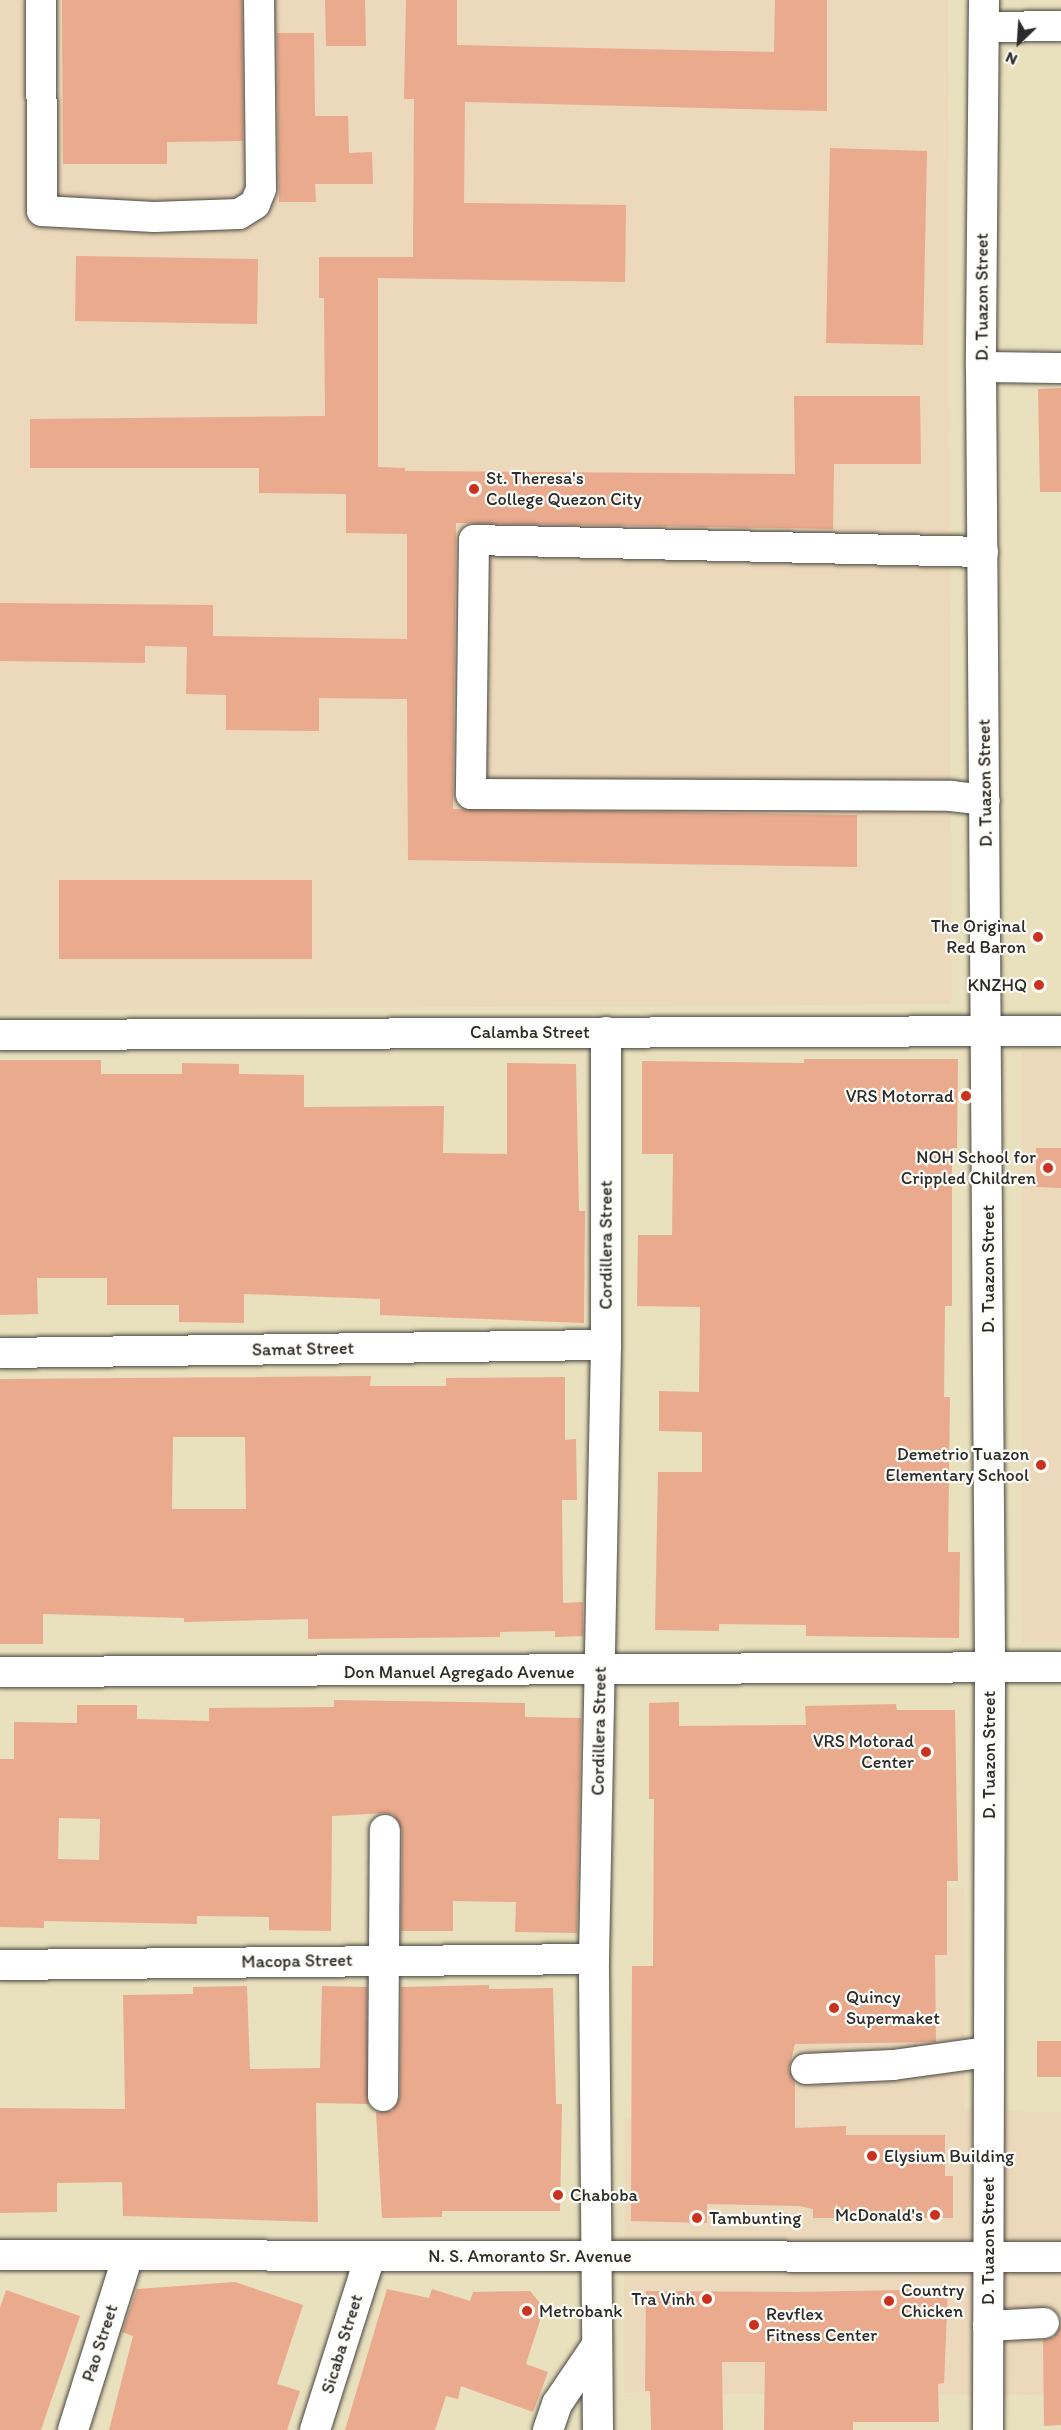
<!DOCTYPE html>
<html>
<head>
<meta charset="utf-8">
<style>
	body { margin:0 }
	#map { position:relative; width:1061px; height:2430px; overflow:hidden; background:#e9e0bd; font-family:Itim,sans-serif }
	div>[style] { position:absolute }
	[style*='--x'] { left:calc(var(--x)*1px); top:calc(var(--y)*1px); width:calc(var(--w)*1px); rotate:calc(var(--a)*1deg) }
	.built>* { inset:0; background:#ecd8ba }
	.building>* { inset:0; background:#e9aa8d }
	.roads { filter:drop-shadow(0 0 2px #484641) drop-shadow(0 0 2px #484641) }
	.minor>* { height:30px; margin:-15px; padding:0 15px; transform-origin:15px; border-radius:15px; background:#fff }
	.dots>* { width:16px; height:16px; translate:-50% -50%; box-sizing:border-box; border:3px solid #fdfcf7; border-radius:50% }
	span { translate:-50% -50%; white-space:nowrap; text-align:center; line-height:1.15; -webkit-text-stroke:4.5px #fdfcf7; paint-order:stroke }
	.street-label { font-size:18px; color:#2b2b2b }
	.poi-label { font-size:18px; color:#2b2b2b }
	.left { translate:0 -50%; text-align:left }
	.right { translate:-100% -50%; text-align:right }
	.north { position:absolute; left:989px; top:12px; width:60px; height:60px; -webkit-text-stroke:4px #fdfcf7; paint-order:stroke; rotate:205deg; font-size:16px; font-weight:700; line-height:24px; text-align:center; color:#2b2b2b }
	.north::after { content:''; display:block; margin:auto; width:21px; height:27px; background:#2b2b2b; clip-path:polygon(50% 0,100% 100%,50% 72%,0 100%) }
</style>
</head>
<body>
<div id="map">
	<div class="built">
		<i style="clip-path:polygon(0 0,948px 0,951px 1004px,0 1010px)"></i>
		<i style="clip-path:polygon(1022px 1051px,1061px 1051px,1061px 1643px,1022px 1643px)"></i>
		<i style="clip-path:polygon(796px 1887px,964px 1888px,964px 2111px,1061px 2112px,1061px 2395px,624px 2393px,625px 2118px,795px 2119px)"></i>
	</div>
	<div class="building">
		<i style="clip-path:polygon(62px 0,242px 0,243px 141px,167px 142px,167px 164px,63px 164px)"></i>
		<i style="clip-path:polygon(325px 0,365px 0,366px 46px,326px 46px)"></i>
		<i style="clip-path:polygon(406px 0,457px 0,457px 45px,774px 52px,775px 0,827px 0,827px 111px,465px 102px,464px 203px,626px 205px,625px 282px,378px 278px,378px 467px,405px 468px,405px 471px,795px 474px,794px 396px,920px 396px,921px 464px,834px 464px,833px 529px,456px 523px,453px 809px,857px 815px,857px 867px,408px 860px,407px 699px,319px 698px,319px 731px,226px 730px,226px 695px,186px 694px,187px 647px,145px 646px,145px 663px,0 661px,0 603px,213px 605px,213px 636px,407px 639px,407px 534px,346px 533px,346px 494px,259px 493px,259px 468px,30px 468px,30px 419px,325px 416px,324px 298px,319px 298px,319px 257px,413px 257px,414px 99px,404px 99px)"></i>
		<i style="clip-path:polygon(277px 33px,314px 33px,315px 116px,348px 116px,349px 153px,372px 152px,373px 184px,315px 184px,316px 202px,279px 202px)"></i>
		<i style="clip-path:polygon(830px 148px,927px 151px,923px 345px,826px 343px)"></i>
		<i style="clip-path:polygon(76px 256px,258px 259px,257px 324px,75px 321px)"></i>
		<i style="clip-path:polygon(1061px 388px,1061px 492px,1040px 492px,1038px 389px)"></i>
		<i style="clip-path:polygon(59px 880px,312px 880px,312px 959px,59px 959px)"></i>
		<i style="clip-path:polygon(804px 1059px,958px 1059px,957px 1148px,952px 1148px,952px 1306px,945px 1306px,944px 1397px,950px 1397px,948px 1552px,960px 1552px,959px 1638px,806px 1636px,806px 1625px,719px 1624px,719px 1631px,655px 1630px,658px 1472px,702px 1472px,702px 1432px,659px 1431px,659px 1391px,699px 1392px,700px 1307px,637px 1306px,638px 1235px,672px 1235px,673px 1154px,642px 1154px,642px 1061px,804px 1063px)"></i>
		<i style="clip-path:polygon(0 1060px,101px 1060px,101px 1074px,182px 1074px,182px 1063px,239px 1064px,239px 1074px,304px 1075px,304px 1107px,444px 1106px,443px 1153px,507px 1154px,507px 1063px,576px 1064px,579px 1211px,585px 1211px,584px 1323px,380px 1315px,380px 1299px,244px 1294px,244px 1323px,179px 1322px,179px 1305px,107px 1305px,107px 1278px,37px 1278px,38px 1314px,0 1315px)"></i>
		<i style="clip-path:polygon(1036px 1148px,1061px 1148px,1061px 1188px,1036px 1187px)"></i>
		<i style="clip-path:polygon(evenodd,371px 1376px,370px 1386px,446px 1386px,446px 1378px,565px 1377px,565px 1440px,576px 1439px,577px 1500px,562px 1500px,563px 1603px,583px 1602px,583px 1636px,555px 1637px,555px 1631px,500px 1632px,500px 1637px,308px 1639px,308px 1619px,184px 1622px,184px 1618px,43px 1614px,43px 1644px,0 1644px,0 1379px,371px 1376px,173px 1437px,245px 1437px,246px 1509px,172px 1509px,173px 1437px)"></i>
		<i style="clip-path:polygon(evenodd,334px 1700px,525px 1703px,525px 1717px,581px 1718px,577px 1933px,515px 1932px,516px 1902px,453px 1901px,453px 1931px,401px 1931px,402px 1830px,394px 1815px,386px 1813px,332px 1816px,331px 1931px,269px 1930px,269px 1917px,197px 1916px,197px 1924px,44px 1921px,44px 1928px,0 1927px,0 1759px,14px 1759px,14px 1722px,77px 1723px,77px 1705px,137px 1705px,137px 1719px,209px 1721px,209px 1708px,334px 1707px,334px 1700px,59px 1818px,100px 1819px,99px 1860px,58px 1859px,59px 1818px)"></i>
		<i style="clip-path:polygon(679px 1702px,679px 1726px,806px 1725px,805px 1706px,896px 1704px,897px 1710px,955px 1710px,958px 1881px,947px 1881px,947px 1955px,935px 1955px,936px 2042px,795px 2044px,789px 2069px,795px 2082px,795px 2128px,846px 2126px,846px 2135px,945px 2135px,945px 2176px,953px 2176px,953px 2218px,813px 2218px,813px 2209px,799px 2206px,707px 2204px,707px 2223px,631px 2221px,632px 1966px,653px 1966px,654px 1799px,649px 1799px,649px 1703px)"></i>
		<i style="clip-path:polygon(489px 1985px,489px 1989px,553px 1988px,556px 2104px,562px 2104px,560px 2211px,442px 2211px,442px 2217px,382px 2218px,376px 2112px,392px 2111px,400px 2097px,401px 1987px)"></i>
		<i style="clip-path:polygon(247px 1986px,250px 2069px,320px 2068px,322px 1986px,367px 1987px,368px 2104px,316px 2103px,318px 2222px,123px 2216px,122px 2182px,57px 2183px,57px 2212px,0 2213px,0 2108px,125px 2109px,123px 1995px,193px 1994px,193px 1987px)"></i>
		<i style="clip-path:polygon(1037px 2041px,1061px 2041px,1061px 2077px,1037px 2077px)"></i>
		<i style="clip-path:polygon(235px 2282px,303px 2305px,277px 2384px,300px 2391px,287px 2430px,109px 2430px,133px 2336px,122px 2332px,137px 2289px)"></i>
		<i style="clip-path:polygon(906px 2286px,948px 2288px,944px 2383px,938px 2384px,939px 2422px,853px 2422px,853px 2430px,764px 2430px,765px 2362px,722px 2362px,723px 2430px,651px 2430px,650px 2391px,645px 2391px,646px 2291px,795px 2292px,906px 2290px)"></i>
		<i style="clip-path:polygon(387px 2289px,429px 2298px,432px 2289px,470px 2301px,473px 2292px,530px 2291px,544px 2308px,526px 2364px,548px 2372px,533px 2412px,461px 2386px,458px 2399px,446px 2396px,435px 2430px,345px 2430px)"></i>
		<i style="clip-path:polygon(6px 2290px,80px 2316px,41px 2430px,0 2430px,0 2308px)"></i>
		<i style="clip-path:polygon(1061px 2324px,1061px 2425px,1044px 2426px,1043px 2340px,1054px 2337px)"></i>
	</div>
	<div class="roads">
		<div class="minor">
			<i style="--x:41;--y:0;--w:211;--a:89.7"></i>
			<i style="--x:42;--y:211;--w:112;--a:3.1"></i>
			<i style="--x:154;--y:217;--w:85;--a:-2"></i>
			<i style="--x:239;--y:214;--w:19;--a:-32"></i>
			<i style="--x:255;--y:204;--w:16;--a:-68"></i>
			<i style="--x:261;--y:189;--w:189;--a:-90.6"></i>
			<i style="--x:984;--y:0;--w:367;--a:90.5"></i>
			<i style="--x:981;--y:367;--w:1300;--a:89.6"></i>
			<i style="--x:990;--y:1667;--w:763;--a:90.15"></i>
			<i style="--x:984;--y:27;--w:77;--a:-0.7"></i>
			<i style="--x:981;--y:367;--w:80;--a:0.7"></i>
			<i style="--x:983;--y:552;--w:509;--a:-178.65"></i>
			<i style="--x:474;--y:540;--w:254;--a:90.7"></i>
			<i style="--x:471;--y:794;--w:480;--a:0.2"></i>
			<i style="--x:951;--y:796;--w:34;--a:7"></i>
			<i style="--x:0;--y:1035;--w:1061;--a:-0.22"></i>
			<i style="--x:0;--y:1353;--w:606;--a:-0.76"></i>
			<i style="--x:0;--y:1672;--w:1061;--a:-0.27"></i>
			<i style="--x:0;--y:1965;--w:594;--a:-0.58"></i>
			<i style="--x:806;--y:2069;--w:87;--a:-2.6"></i>
			<i style="--x:893;--y:2065;--w:96;--a:-7.8"></i>
			<i style="--x:383;--y:2096;--w:266;--a:-89.6"></i>
			<i style="--x:0;--y:2255;--w:1061;--a:0.11"></i>
			<i style="--x:988;--y:2326;--w:56;--a:-3.1"></i>
			<i style="--x:73;--y:2430;--w:182;--a:-72.5"></i>
			<i style="--x:315;--y:2430;--w:182;--a:-72.4"></i>
			<i style="--x:548;--y:2430;--w:28;--a:-71"></i>
			<i style="--x:557;--y:2404;--w:71;--a:-55.9"></i>
			<i style="--x:598;--y:2430;--w:471;--a:-90.5"></i>
			<i style="--x:594;--y:1959;--w:614;--a:-88.88"></i>
			<i style="--x:606;--y:1345;--w:313;--a:-90"></i>
		</div>
	</div>
	<div class="dots">
		<i style="left:474px;top:489px;background:#c8321e"></i>
		<i style="left:1038px;top:937px;background:#c8321e"></i>
		<i style="left:1039px;top:985px;background:#c8321e"></i>
		<i style="left:966px;top:1096px;background:#c8321e"></i>
		<i style="left:1048px;top:1168px;background:#c8321e"></i>
		<i style="left:1041px;top:1465px;background:#c8321e"></i>
		<i style="left:926px;top:1752px;background:#c8321e"></i>
		<i style="left:834px;top:2008px;background:#c8321e"></i>
		<i style="left:872px;top:2156px;background:#c8321e"></i>
		<i style="left:558px;top:2195px;background:#c8321e"></i>
		<i style="left:935px;top:2215px;background:#c8321e"></i>
		<i style="left:697px;top:2218px;background:#c8321e"></i>
		<i style="left:707px;top:2299px;background:#c8321e"></i>
		<i style="left:889px;top:2301px;background:#c8321e"></i>
		<i style="left:527px;top:2311px;background:#c8321e"></i>
		<i style="left:754px;top:2325px;background:#c8321e"></i>
	</div>
	<div class="street-label">
		<span style="left:982px;top:297px;rotate:-90deg">D. Tuazon Street</span>
		<span style="left:985px;top:783px;rotate:-91deg">D. Tuazon Street</span>
		<span style="left:530px;top:1032px">Calamba Street</span>
		<span style="left:606px;top:1245px;rotate:-90deg">Cordillera Street</span>
		<span style="left:988px;top:1269px;rotate:-90deg">D. Tuazon Street</span>
		<span style="left:303px;top:1349px;rotate:-1deg">Samat Street</span>
		<span style="left:459px;top:1672px">Don Manuel Agregado Avenue</span>
		<span style="left:599px;top:1731px;rotate:-89deg">Cordillera Street</span>
		<span style="left:989px;top:1755px;rotate:-90deg">D. Tuazon Street</span>
		<span style="left:297px;top:1961px;rotate:-1deg">Macopa Street</span>
		<span style="left:988px;top:2241px;rotate:-90deg">D. Tuazon Street</span>
		<span style="left:530px;top:2256px">N. S. Amoranto Sr. Avenue</span>
		<span style="left:100px;top:2343px;rotate:-72deg">Pao Street</span>
		<span style="left:342px;top:2344px;rotate:-73deg">Sicaba Street</span>
	</div>
	<div class="poi-label">
		<span class="left" style="left:486px;top:489px">St. Theresa's<br>College Quezon City</span>
		<span class="right" style="left:1026px;top:937px">The Original<br>Red Baron</span>
		<span class="right" style="left:1027px;top:985px">KNZHQ</span>
		<span class="right" style="left:954px;top:1096px">VRS Motorrad</span>
		<span class="right" style="left:1036px;top:1168px">NOH School for<br>Crippled Children</span>
		<span class="right" style="left:1029px;top:1465px">Demetrio Tuazon<br>Elementary School</span>
		<span class="right" style="left:914px;top:1752px">VRS Motorad<br>Center</span>
		<span class="left" style="left:846px;top:2008px">Quincy<br>Supermaket</span>
		<span class="left" style="left:884px;top:2156px">Elysium Building</span>
		<span class="left" style="left:570px;top:2195px">Chaboba</span>
		<span class="right" style="left:923px;top:2215px">McDonald's</span>
		<span class="left" style="left:709px;top:2218px">Tambunting</span>
		<span class="left" style="left:901px;top:2301px">Country<br>Chicken</span>
		<span class="right" style="left:695px;top:2299px">Tra Vinh</span>
		<span class="left" style="left:539px;top:2311px">Metrobank</span>
		<span class="left" style="left:766px;top:2325px">Revflex<br>Fitness Center</span>
	</div>
	<div class="north">N</div>
</div>
</body>
</html>
